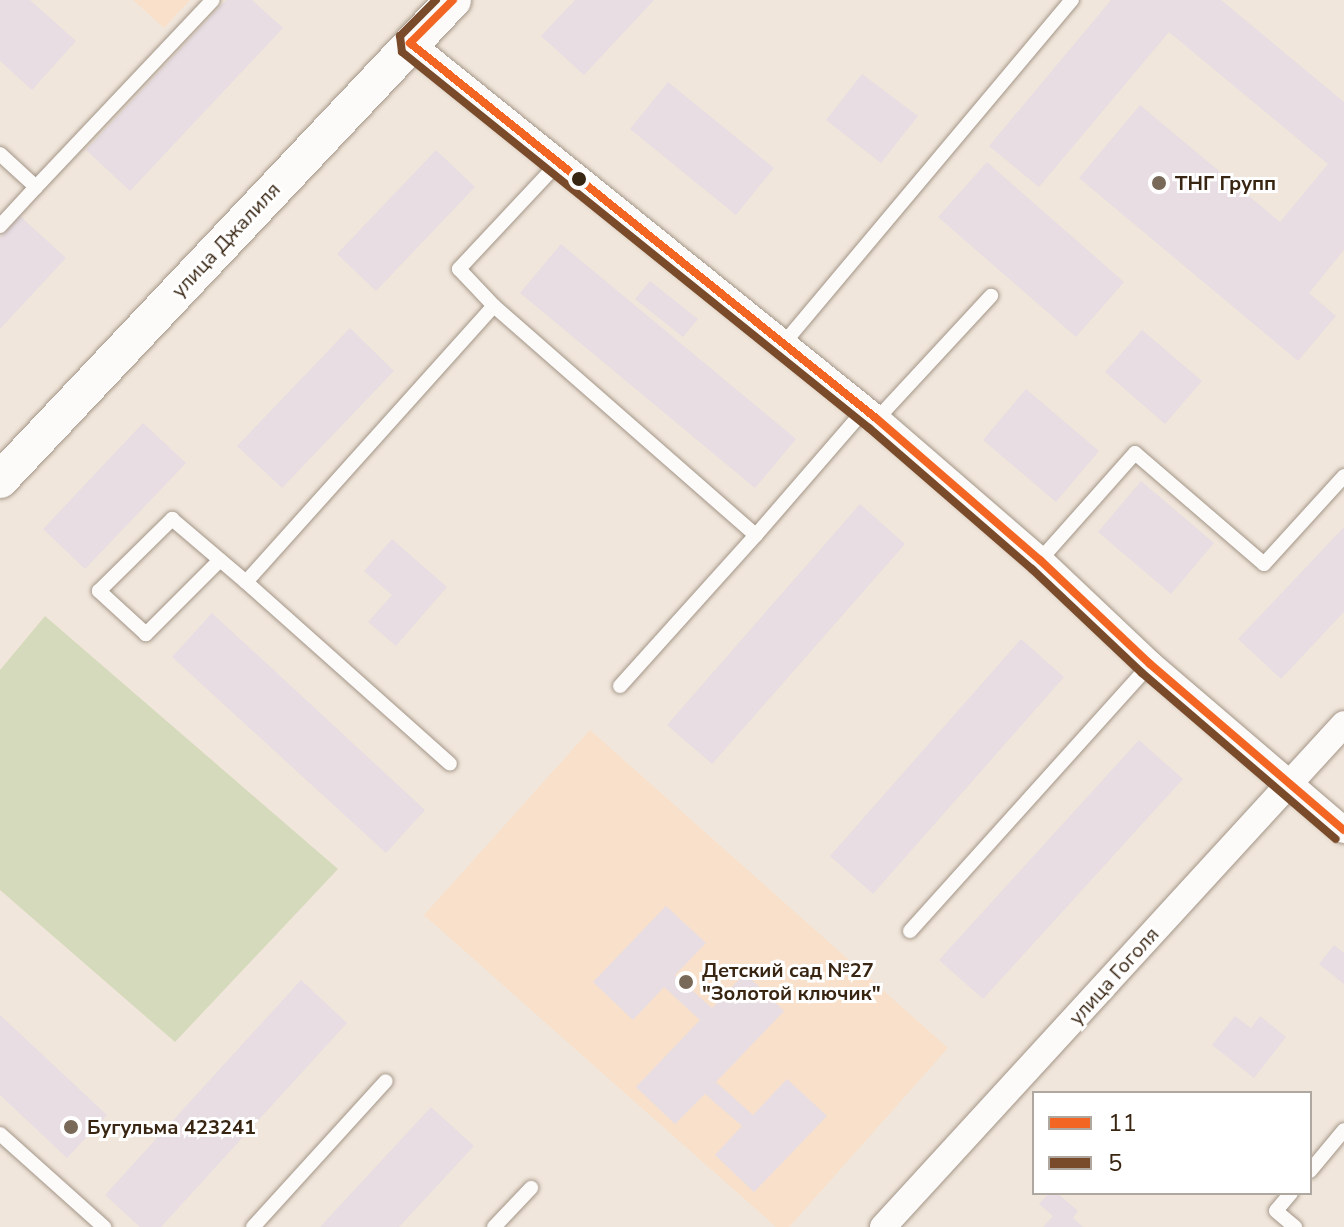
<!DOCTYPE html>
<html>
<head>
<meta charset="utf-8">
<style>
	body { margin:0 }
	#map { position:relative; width:1344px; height:1227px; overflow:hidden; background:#f1e6db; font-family:"Nunito Sans",sans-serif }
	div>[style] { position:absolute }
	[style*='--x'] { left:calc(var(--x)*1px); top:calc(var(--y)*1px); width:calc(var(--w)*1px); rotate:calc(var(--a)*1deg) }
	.built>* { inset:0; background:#f8e0ca }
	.green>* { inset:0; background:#d6dabc }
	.building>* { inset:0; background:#e7dde3 }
	.roads { filter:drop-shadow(0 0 2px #a39688) drop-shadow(0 0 2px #a39688) }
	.lane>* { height:14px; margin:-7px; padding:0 7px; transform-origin:7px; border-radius:7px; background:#fdfbfa }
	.street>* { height:26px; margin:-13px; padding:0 13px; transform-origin:13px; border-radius:13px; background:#fdfbfa }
	.secondary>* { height:36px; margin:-18px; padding:0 18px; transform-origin:18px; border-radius:18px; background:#fdfbfa }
	.bus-1>* { height:8px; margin:-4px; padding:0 4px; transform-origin:4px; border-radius:4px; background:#f26522 }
	.bus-2>* { height:8px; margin:-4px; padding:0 4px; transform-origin:4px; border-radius:4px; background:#7a4b2a }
	.dots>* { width:22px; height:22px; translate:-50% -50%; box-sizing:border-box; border:4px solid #fff; border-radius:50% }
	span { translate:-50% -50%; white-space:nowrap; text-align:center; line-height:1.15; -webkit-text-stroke:6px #fff; paint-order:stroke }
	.poi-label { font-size:20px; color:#382512; font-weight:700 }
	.left { translate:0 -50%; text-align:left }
	.street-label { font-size:20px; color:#382512 }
	.legend { position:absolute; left:1032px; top:1091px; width:280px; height:104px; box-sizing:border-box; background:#fff; border:2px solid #afa8a0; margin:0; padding:10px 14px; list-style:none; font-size:24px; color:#382512 }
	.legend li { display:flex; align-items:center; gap:16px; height:40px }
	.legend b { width:40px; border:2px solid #afa8a0 }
</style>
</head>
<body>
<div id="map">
	<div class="built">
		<i style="clip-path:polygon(133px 0,190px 0,164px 28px)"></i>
		<i style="clip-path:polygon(590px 730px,948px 1048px,789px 1227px,776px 1227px,424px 915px)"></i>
	</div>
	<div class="green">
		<i style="clip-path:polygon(45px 616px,338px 869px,175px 1042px,0 890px,0 670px)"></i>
	</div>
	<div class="building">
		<i style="clip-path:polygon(0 0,30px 0,76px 41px,32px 90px,0 61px)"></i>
		<i style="clip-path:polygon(226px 0,252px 0,283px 28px,130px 191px,86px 150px)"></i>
		<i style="clip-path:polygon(575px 0,654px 0,584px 75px,541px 36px)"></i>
		<i style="clip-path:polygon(1111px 0,1221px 0,1344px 102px,1344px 250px,1309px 293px,1336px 316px,1298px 361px,1079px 178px,1140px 105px,1280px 222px,1328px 164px,1169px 32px,1039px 187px,989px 146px)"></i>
		<i style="clip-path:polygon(862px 74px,918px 116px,881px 163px,826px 120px)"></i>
		<i style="clip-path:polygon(668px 82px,774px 168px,736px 215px,630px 129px)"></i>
		<i style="clip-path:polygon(436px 150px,475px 187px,376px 291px,337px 254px)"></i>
		<i style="clip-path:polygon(987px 162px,1124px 282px,1076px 337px,938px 217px)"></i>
		<i style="clip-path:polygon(20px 216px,66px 258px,0 329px,0 237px)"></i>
		<i style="clip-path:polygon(561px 244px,796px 439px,755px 488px,520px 293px)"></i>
		<i style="clip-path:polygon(650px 281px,698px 319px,683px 337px,635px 299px)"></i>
		<i style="clip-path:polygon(350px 328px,394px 371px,282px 488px,237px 446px)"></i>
		<i style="clip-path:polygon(1142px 330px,1202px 381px,1165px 424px,1105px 372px)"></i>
		<i style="clip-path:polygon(1026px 389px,1099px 451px,1056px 502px,983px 440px)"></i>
		<i style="clip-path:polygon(143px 423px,186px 463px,85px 569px,43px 529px)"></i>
		<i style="clip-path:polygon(1141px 481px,1214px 543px,1171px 594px,1098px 532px)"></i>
		<i style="clip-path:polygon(860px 504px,905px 544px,712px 764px,667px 725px)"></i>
		<i style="clip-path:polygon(1344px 527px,1344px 612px,1281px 679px,1238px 639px)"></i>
		<i style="clip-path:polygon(392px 539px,447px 587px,396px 646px,368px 622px,392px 595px,364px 571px)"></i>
		<i style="clip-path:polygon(212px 613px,425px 810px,386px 853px,172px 657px)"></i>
		<i style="clip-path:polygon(1021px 639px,1064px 677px,873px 894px,830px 856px)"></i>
		<i style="clip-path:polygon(1139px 740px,1183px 779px,983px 999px,939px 960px)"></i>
		<i style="clip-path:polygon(666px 906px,706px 943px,675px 975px,712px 1008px,745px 973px,784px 1011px,716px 1082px,753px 1115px,787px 1079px,827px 1116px,754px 1192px,715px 1155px,742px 1126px,705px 1094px,675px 1124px,636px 1087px,700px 1020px,664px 987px,633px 1020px,593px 982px)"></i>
		<i style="clip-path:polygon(1334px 945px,1344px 953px,1344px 984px,1319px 964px)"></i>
		<i style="clip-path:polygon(301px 980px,347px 1023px,161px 1227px,140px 1227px,105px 1195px)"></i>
		<i style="clip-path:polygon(0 1015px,107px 1115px,67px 1158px,0 1095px)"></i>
		<i style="clip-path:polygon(1235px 1016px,1251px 1028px,1260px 1016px,1286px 1037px,1254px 1078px,1212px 1045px)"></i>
		<i style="clip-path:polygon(431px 1107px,474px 1146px,399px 1227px,320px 1227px)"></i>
		<i style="clip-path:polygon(1049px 1193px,1057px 1193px,1078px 1211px,1073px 1218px,1083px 1227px,1043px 1227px,1053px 1216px,1039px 1204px)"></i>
	</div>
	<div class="roads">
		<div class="lane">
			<i style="--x:0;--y:154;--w:49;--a:42.5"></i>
			<i style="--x:36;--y:187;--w:53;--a:132.7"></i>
			<i style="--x:560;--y:161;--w:148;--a:133.1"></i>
			<i style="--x:459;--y:269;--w:51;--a:46.6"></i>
			<i style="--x:494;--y:306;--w:348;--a:41.2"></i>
			<i style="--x:756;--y:535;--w:167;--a:-49.1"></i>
			<i style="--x:36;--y:187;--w:257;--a:-46.6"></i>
			<i style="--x:784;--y:343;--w:448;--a:-50"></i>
			<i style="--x:877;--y:419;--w:168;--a:-47.2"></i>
			<i style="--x:220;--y:560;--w:105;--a:135"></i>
			<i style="--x:146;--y:634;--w:64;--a:-137.5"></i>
			<i style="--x:99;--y:591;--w:103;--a:-44.6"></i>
			<i style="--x:172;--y:519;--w:97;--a:40.4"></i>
			<i style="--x:246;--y:582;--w:371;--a:-48.1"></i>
			<i style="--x:1040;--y:560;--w:143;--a:-48.4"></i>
			<i style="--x:1135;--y:453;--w:170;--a:40.7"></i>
			<i style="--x:1264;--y:564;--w:119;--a:-47.7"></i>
			<i style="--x:246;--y:582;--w:273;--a:41.7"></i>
			<i style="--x:620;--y:686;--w:203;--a:-48"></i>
			<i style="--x:910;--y:931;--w:359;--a:-48"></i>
			<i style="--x:0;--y:1134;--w:140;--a:41.8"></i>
			<i style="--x:1310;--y:1171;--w:53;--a:-50.3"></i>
			<i style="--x:1291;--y:1193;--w:23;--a:130"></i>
			<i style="--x:1276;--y:1211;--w:25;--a:40"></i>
			<i style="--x:253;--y:1227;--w:197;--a:-47.7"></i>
			<i style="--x:494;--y:1227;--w:54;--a:-46.5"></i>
		</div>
		<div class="street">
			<i style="--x:410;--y:43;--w:600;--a:38.84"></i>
			<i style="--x:877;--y:419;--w:216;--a:40.9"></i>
			<i style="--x:1040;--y:560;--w:151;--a:43.4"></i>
			<i style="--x:1150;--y:664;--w:255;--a:40.6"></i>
			<i style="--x:883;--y:1227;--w:682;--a:-47.49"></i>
		</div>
		<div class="secondary">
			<i style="--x:0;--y:480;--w:660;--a:-46.66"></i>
		</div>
	</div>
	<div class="bus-1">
		<i style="--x:453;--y:0;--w:61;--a:135"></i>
		<i style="--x:410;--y:43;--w:600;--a:38.84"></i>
		<i style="--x:877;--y:419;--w:216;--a:40.9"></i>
		<i style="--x:1040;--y:560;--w:151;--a:43.4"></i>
		<i style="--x:1150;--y:664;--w:255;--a:40.6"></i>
	</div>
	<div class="bus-2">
		<i style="--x:436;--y:0;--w:51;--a:135"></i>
		<i style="--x:400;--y:36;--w:16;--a:83"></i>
		<i style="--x:402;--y:52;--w:600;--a:38.84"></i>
		<i style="--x:869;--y:428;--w:216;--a:40.9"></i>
		<i style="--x:1032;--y:569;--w:151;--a:43.4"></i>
		<i style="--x:1142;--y:673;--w:255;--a:40.6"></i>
	</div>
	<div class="dots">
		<i style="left:579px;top:179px;background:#382512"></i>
		<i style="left:1159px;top:183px;background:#796958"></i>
		<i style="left:686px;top:982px;background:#796958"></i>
		<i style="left:71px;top:1127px;background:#796958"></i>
	</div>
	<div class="poi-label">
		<span class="left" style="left:1175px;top:183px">ТНГ Групп</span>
		<span class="left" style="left:702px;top:982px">Детский сад №27<br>"Золотой ключик"</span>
		<span class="left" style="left:87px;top:1127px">Бугульма 423241</span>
	</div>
	<div class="street-label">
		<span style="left:226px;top:240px;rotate:-47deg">улица Джалиля</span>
		<span style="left:1114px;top:976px;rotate:-48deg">улица Гоголя</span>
	</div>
	<ul class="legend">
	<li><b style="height:10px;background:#f26522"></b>11</li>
	<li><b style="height:10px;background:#7a4b2a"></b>5</li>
	</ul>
</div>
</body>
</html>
